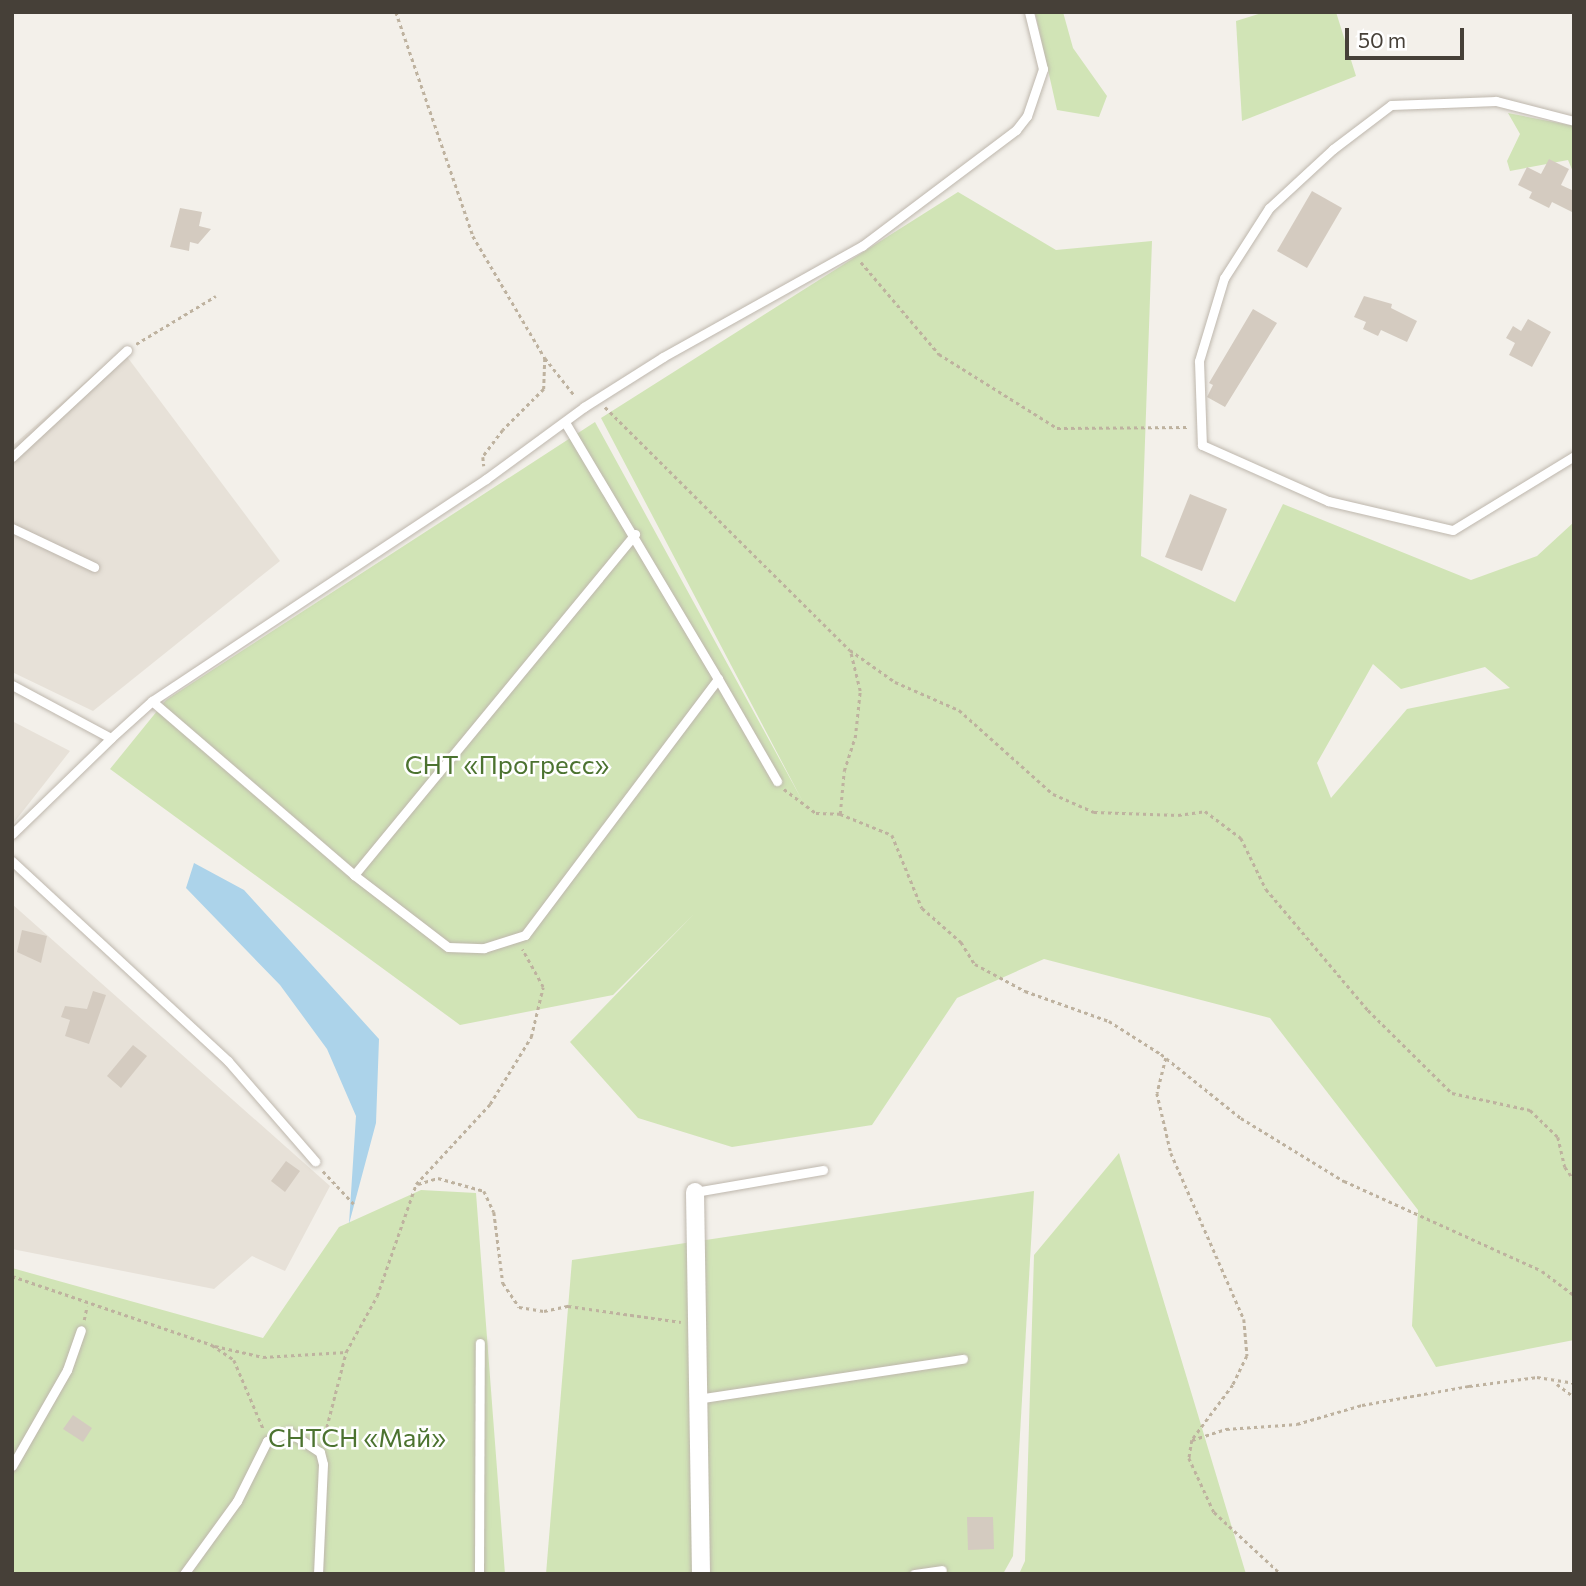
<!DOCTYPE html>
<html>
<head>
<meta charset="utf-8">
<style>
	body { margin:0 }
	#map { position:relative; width:1586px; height:1586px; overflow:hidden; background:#f3f0ea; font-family:Commissioner,sans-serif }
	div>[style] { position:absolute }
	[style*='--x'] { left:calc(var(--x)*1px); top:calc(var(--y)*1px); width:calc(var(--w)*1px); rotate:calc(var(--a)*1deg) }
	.residential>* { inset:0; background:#e7e1d8 }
	.green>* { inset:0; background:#d1e4b6 }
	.water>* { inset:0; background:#acd3ea }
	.building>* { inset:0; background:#d4cbc0 }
	.path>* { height:2.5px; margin-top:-1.25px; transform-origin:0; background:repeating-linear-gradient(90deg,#beb29f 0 3.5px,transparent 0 7px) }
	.roads { filter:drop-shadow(0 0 2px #beb7ad) drop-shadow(0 0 2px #beb7ad) }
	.lane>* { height:9px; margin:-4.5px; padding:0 4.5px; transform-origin:4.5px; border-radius:4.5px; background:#fff }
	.street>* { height:18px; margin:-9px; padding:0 9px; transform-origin:9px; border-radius:9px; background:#fff }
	span { translate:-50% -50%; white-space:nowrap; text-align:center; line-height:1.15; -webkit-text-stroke:5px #fff; paint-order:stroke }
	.park-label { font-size:26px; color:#4c7330 }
	.frame { position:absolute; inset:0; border:14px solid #464038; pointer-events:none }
	.scale { position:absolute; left:1345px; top:28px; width:119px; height:32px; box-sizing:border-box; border:4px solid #464038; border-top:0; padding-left:9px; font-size:21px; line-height:24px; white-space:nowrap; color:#464038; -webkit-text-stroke:5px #fff; paint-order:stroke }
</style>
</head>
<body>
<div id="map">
	<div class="residential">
		<i style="clip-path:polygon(122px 350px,280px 561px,93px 711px,12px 672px,12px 446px)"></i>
		<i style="clip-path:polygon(12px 721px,70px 751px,12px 825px)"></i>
		<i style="clip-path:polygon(12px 904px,330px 1186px,285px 1271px,252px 1256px,214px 1289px,12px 1249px)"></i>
	</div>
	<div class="green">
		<i style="clip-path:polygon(1035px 12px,1063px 12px,1073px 48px,1107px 96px,1099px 117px,1057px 110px)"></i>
		<i style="clip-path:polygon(1265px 12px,1336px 12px,1356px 76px,1242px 121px,1236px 21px)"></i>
		<i style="clip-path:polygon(1508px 113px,1569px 125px,1574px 118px,1574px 174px,1568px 160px,1510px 171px,1507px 161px,1520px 134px)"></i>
		<i style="clip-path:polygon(evenodd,958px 192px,1056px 250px,1152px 241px,1141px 556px,1235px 602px,1283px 504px,1471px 580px,1537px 556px,1574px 522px,1574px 1340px,1436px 1367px,1412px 1326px,1418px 1210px,1270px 1018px,1044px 959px,957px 998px,872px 1125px,732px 1147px,638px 1118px,570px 1042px,694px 914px,613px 995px,460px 1025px,110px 769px,166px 700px,595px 422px,803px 802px,601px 418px,958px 192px,1373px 664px,1401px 689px,1485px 667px,1510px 688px,1407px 709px,1331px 798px,1317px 763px,1373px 664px)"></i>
		<i style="clip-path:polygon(1119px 1153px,1246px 1574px,1019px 1574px,1025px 1561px,1034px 1255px)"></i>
		<i style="clip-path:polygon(421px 1190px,476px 1193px,505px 1574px,12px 1574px,12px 1268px,263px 1338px,339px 1227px)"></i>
		<i style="clip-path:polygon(1034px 1191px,1013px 1556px,1003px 1574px,546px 1574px,572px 1260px)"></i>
	</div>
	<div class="water">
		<i style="clip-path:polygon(194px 863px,244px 890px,379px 1039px,376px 1123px,349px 1224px,356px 1116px,327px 1049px,280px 985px,186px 888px)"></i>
	</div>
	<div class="building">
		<i style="clip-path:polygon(1549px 159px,1569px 169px,1561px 185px,1574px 191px,1574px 213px,1552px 202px,1549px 208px,1529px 198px,1532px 192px,1518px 185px,1527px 167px,1541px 174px)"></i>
		<i style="clip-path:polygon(1312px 191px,1342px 208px,1307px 268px,1277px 251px)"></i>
		<i style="clip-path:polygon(180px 208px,202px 212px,199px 226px,211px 229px,198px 244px,190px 242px,189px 251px,170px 247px)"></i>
		<i style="clip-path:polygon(1364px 296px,1392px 304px,1391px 308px,1417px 321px,1407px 342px,1381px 330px,1378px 336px,1363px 329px,1366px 322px,1354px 317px)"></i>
		<i style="clip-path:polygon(1253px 309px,1277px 323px,1225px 407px,1207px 397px,1213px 385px,1209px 383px)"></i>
		<i style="clip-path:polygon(1528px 319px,1551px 332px,1532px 367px,1509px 355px,1515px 343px,1506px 338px,1513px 326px,1521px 331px)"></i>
		<i style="clip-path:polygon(1190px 494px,1227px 509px,1202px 571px,1165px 557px)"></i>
		<i style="clip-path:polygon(22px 930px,47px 936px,41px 963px,17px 952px)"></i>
		<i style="clip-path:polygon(93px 991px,106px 995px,89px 1044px,65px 1036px,70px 1020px,61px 1017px,65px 1006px,87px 1009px)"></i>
		<i style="clip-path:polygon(133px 1045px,147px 1056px,121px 1088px,107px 1076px)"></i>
		<i style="clip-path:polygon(286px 1161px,300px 1171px,285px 1192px,271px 1181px)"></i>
		<i style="clip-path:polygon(73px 1415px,92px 1428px,83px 1442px,63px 1429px)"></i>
		<i style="clip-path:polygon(967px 1517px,993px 1517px,994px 1549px,968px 1550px)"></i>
	</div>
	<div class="path">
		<i style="--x:396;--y:12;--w:237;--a:71"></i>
		<i style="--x:473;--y:236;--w:142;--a:59.5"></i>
		<i style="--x:545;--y:358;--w:31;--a:92"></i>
		<i style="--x:544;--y:389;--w:58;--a:135"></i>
		<i style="--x:503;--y:430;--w:34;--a:127"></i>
		<i style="--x:483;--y:457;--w:9;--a:84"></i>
		<i style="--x:861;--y:262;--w:121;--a:49.7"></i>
		<i style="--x:939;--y:354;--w:139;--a:32.1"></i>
		<i style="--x:1057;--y:428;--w:132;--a:-0.4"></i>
		<i style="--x:136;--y:344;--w:93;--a:-31"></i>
		<i style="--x:545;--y:358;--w:48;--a:51.7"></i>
		<i style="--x:605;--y:407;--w:345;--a:44.8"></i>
		<i style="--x:850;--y:650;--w:55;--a:35.4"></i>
		<i style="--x:895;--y:682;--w:70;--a:23.6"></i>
		<i style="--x:959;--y:710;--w:126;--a:41.8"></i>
		<i style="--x:1053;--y:794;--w:45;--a:23.7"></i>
		<i style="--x:1094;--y:812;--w:84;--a:2"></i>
		<i style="--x:1178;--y:815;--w:27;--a:-8"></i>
		<i style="--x:1205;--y:811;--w:45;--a:36.9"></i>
		<i style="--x:1241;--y:838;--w:57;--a:63.9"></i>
		<i style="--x:1266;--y:889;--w:158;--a:49.9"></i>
		<i style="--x:1368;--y:1010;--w:118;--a:44.7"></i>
		<i style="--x:1452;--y:1093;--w:80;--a:12.3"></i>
		<i style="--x:1530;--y:1110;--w:39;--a:44"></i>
		<i style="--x:1558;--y:1137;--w:31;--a:77"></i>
		<i style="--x:1565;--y:1167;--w:16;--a:55"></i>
		<i style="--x:784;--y:789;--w:40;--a:37"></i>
		<i style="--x:816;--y:813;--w:24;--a:2"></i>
		<i style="--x:840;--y:814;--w:56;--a:22"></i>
		<i style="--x:892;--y:835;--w:79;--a:67.7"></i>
		<i style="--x:922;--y:908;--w:52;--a:41.1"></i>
		<i style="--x:961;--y:942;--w:26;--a:58"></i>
		<i style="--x:975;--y:964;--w:57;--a:28.4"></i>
		<i style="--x:1025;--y:991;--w:89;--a:19.7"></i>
		<i style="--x:1109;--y:1021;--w:62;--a:32.4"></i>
		<i style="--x:1161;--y:1054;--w:102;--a:38.7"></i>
		<i style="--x:1241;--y:1118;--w:121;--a:31.5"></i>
		<i style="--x:1344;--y:1181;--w:217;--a:24.4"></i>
		<i style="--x:1542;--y:1271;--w:40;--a:37"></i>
		<i style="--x:840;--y:814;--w:43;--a:-84.7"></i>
		<i style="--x:844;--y:771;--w:35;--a:-72"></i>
		<i style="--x:855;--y:738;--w:47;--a:-83.9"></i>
		<i style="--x:860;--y:691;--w:42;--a:-103.7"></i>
		<i style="--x:1166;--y:1058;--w:36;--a:104"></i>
		<i style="--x:1157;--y:1093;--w:62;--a:76.9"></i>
		<i style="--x:1171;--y:1153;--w:181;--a:66.3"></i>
		<i style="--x:1244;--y:1319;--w:37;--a:85"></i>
		<i style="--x:1247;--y:1356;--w:32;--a:116"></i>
		<i style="--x:1233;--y:1385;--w:69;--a:126.7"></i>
		<i style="--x:1192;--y:1440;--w:18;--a:99"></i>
		<i style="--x:1189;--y:1458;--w:60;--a:65.2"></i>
		<i style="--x:1214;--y:1512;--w:91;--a:42.8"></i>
		<i style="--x:323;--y:1171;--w:45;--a:46.8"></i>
		<i style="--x:418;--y:1184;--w:21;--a:-17"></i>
		<i style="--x:438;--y:1178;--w:48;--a:15.8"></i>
		<i style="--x:484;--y:1191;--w:23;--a:65"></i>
		<i style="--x:494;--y:1212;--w:72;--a:82.8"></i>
		<i style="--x:503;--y:1283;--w:29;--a:56"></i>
		<i style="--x:519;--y:1307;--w:25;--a:9"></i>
		<i style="--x:544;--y:1311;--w:25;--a:-12"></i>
		<i style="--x:568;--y:1306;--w:114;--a:8.1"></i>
		<i style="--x:12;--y:1276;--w:212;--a:19"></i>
		<i style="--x:212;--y:1345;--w:27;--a:34"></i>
		<i style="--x:234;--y:1360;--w:74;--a:66.9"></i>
		<i style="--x:84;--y:1320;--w:14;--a:-78"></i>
		<i style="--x:215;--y:1346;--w:49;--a:12.9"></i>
		<i style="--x:263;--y:1357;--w:83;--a:-3.4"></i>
		<i style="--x:1557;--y:1384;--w:21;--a:37"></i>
		<i style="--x:1192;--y:1440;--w:36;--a:-18"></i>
		<i style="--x:1226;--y:1429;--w:71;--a:-4"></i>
		<i style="--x:1297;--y:1424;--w:68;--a:-16.3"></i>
		<i style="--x:1362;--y:1405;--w:109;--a:-10.1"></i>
		<i style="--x:1469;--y:1386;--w:69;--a:-7.5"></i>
		<i style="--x:1537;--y:1377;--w:37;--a:9"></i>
		<i style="--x:323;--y:1441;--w:92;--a:-75.5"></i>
		<i style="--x:346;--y:1352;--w:64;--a:-61"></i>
		<i style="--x:377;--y:1296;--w:119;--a:-70.8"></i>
		<i style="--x:416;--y:1184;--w:109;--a:-47.2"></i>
		<i style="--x:490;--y:1104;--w:79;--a:-58.5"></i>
		<i style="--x:531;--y:1037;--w:51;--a:-76.5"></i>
		<i style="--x:543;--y:987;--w:43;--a:-118.9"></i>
	</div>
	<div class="roads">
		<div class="lane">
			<i style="--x:1574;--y:121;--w:81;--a:-165.6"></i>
			<i style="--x:1496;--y:101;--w:105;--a:177.8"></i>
			<i style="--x:1391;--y:105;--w:73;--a:142.8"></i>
			<i style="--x:1333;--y:149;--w:87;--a:137.3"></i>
			<i style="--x:1269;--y:208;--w:83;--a:122.7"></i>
			<i style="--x:1224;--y:278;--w:87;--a:106.8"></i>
			<i style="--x:1199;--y:361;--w:84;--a:88"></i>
			<i style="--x:1202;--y:445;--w:138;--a:24"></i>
			<i style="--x:1328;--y:501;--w:128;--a:13.1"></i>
			<i style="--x:1453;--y:530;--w:142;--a:-31.4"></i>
			<i style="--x:12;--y:457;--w:157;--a:-42.9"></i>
			<i style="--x:12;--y:528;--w:91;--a:25.4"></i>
			<i style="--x:718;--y:679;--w:118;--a:60"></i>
			<i style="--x:12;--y:685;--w:112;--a:28.2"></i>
			<i style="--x:111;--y:738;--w:55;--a:-42.1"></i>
			<i style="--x:152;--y:701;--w:401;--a:-33.6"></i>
			<i style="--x:486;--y:479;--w:122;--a:-36.3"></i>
			<i style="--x:584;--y:407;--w:93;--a:-32.3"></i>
			<i style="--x:663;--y:357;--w:228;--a:-29.2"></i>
			<i style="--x:862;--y:246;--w:193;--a:-37"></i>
			<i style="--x:1016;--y:130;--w:18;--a:-52"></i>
			<i style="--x:1027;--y:116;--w:50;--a:-71.2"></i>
			<i style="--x:1043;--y:69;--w:59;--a:-103.8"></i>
			<i style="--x:152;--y:701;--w:267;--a:40.7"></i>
			<i style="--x:354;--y:875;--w:118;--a:37.5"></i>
			<i style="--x:448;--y:947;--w:36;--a:2"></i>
			<i style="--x:484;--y:948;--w:43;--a:-17.6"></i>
			<i style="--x:525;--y:935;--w:321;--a:-53"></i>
			<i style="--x:718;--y:679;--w:299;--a:-120.8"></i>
			<i style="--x:12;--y:834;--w:138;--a:-44.1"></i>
			<i style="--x:12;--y:861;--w:294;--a:42.8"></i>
			<i style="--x:228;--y:1061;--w:133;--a:49"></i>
			<i style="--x:354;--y:875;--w:442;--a:-50.5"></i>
			<i style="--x:695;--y:1192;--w:130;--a:-9.8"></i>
			<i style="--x:697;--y:1399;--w:269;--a:-8.6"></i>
			<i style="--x:12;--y:1466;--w:111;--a:-60.2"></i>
			<i style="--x:67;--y:1370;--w:42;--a:-70.7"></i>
			<i style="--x:184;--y:1574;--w:90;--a:-54"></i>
			<i style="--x:237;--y:1501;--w:67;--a:-63.4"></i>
			<i style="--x:267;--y:1441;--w:24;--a:-22"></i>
			<i style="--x:289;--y:1432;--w:37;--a:33"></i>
			<i style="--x:320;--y:1452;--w:12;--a:76"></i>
			<i style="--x:323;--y:1464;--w:110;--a:92.6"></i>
			<i style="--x:479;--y:1574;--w:231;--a:-89.8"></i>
			<i style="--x:914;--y:1574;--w:28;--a:-8"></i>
		</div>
		<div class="street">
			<i style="--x:695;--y:1192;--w:382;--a:89.1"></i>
		</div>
	</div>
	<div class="park-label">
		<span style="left:507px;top:764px">СНТ «Прогресс»</span>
		<span style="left:357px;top:1437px">СНТСН «Май»</span>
	</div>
	<div class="frame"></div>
	<div class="scale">50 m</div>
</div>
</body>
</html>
